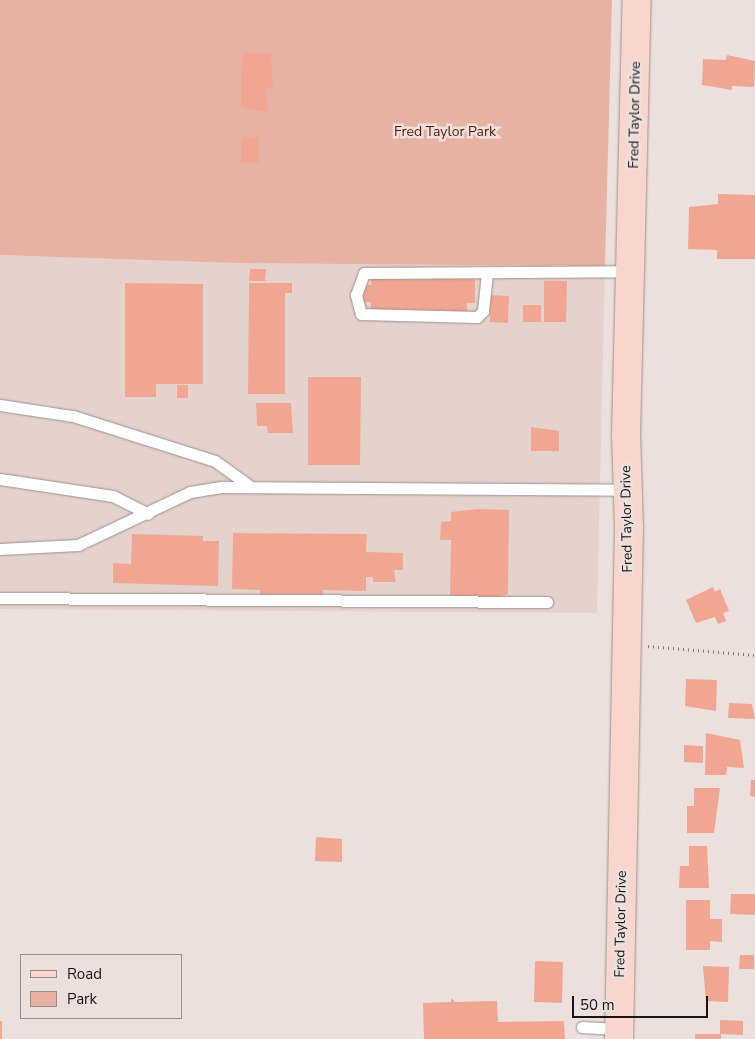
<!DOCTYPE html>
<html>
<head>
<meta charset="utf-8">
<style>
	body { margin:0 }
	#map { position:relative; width:755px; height:1039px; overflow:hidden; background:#ebe0dd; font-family:"Nunito Sans",sans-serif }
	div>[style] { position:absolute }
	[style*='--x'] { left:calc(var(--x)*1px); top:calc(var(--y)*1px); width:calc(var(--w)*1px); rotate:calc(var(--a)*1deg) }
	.built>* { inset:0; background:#e6d2cd }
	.green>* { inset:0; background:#e7b2a4 }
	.building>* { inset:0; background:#f1a692 }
	.path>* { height:3px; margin-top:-1.5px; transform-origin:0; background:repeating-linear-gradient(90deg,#817977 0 1px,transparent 0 5px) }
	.roads { filter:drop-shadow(0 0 1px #9b918e) drop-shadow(0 0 1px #9b918e) }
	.service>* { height:11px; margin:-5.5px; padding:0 5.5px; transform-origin:5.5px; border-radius:5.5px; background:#fff }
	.secondary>* { height:28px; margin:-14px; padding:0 14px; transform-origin:14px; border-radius:14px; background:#f8d6cd }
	span { translate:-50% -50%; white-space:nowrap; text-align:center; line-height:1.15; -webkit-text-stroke:5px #ebe0dd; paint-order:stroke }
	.street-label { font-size:14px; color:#191514 }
	.park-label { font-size:14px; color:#581805 }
	.legend { position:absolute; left:20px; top:954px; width:162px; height:65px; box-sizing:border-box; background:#ebe0dd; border:1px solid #978f8d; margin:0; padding:6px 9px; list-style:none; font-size:15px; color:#191514 }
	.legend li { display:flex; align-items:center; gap:10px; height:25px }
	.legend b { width:25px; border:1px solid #978f8d }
	.scale { position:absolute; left:572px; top:996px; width:136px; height:22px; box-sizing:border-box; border:2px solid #191514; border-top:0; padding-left:6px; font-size:15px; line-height:18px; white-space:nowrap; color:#191514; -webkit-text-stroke:4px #ebe0dd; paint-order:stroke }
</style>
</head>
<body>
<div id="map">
	<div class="built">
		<i style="clip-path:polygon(0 255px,234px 263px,605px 266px,597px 613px,0 609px)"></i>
	</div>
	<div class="green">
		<i style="clip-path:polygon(0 0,612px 0,605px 266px,234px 263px,0 255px)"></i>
	</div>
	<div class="building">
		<i style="clip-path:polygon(242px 53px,271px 53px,273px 88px,265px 89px,268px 112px,241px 107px)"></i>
		<i style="clip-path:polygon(727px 55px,755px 61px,754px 87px,732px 86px,732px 90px,702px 85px,703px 59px,726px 60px)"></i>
		<i style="clip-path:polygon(242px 137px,259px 137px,258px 163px,241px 163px)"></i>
		<i style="clip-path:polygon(718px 194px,755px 195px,755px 259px,717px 259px,717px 250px,688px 249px,689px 207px,718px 204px)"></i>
		<i style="clip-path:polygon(250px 269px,266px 269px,265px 281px,249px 281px)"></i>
		<i style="clip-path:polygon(371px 278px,475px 279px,475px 303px,467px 303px,467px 311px,371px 310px,371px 302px,364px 302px,364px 285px,371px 285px)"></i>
		<i style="clip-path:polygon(544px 281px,567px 281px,566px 322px,544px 322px)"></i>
		<i style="clip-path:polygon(125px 283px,203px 284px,203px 384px,156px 384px,156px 397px,125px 397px)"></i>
		<i style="clip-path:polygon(249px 283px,292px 283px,292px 293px,285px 293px,285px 394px,248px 394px)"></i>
		<i style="clip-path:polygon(490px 295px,509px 296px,508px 323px,490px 322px)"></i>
		<i style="clip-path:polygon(523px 305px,541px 305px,541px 322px,523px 322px)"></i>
		<i style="clip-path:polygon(308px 377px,361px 377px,360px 465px,308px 465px)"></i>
		<i style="clip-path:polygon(177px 385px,188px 385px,188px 398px,177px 398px)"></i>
		<i style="clip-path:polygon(256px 403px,291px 403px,293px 433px,268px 433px,267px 426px,257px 426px)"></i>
		<i style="clip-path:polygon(531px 427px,559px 431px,559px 451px,531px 451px)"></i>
		<i style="clip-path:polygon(478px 509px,509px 510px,508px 594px,494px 599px,450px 595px,451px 540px,440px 540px,441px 522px,451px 521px,451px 512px)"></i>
		<i style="clip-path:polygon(233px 533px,367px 534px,366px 552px,403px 553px,403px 570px,394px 570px,396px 582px,373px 582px,373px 577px,366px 577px,366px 591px,323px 590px,323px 597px,260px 596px,260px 590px,232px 589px)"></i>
		<i style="clip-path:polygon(132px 534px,203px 536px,203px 541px,219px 541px,218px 586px,113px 583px,113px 563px,131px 564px)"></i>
		<i style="clip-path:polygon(713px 587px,715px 592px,720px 589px,729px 611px,723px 613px,726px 621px,718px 624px,715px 617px,696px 623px,686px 600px)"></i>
		<i style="clip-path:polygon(686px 679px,717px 680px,716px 711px,685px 706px)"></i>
		<i style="clip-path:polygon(729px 703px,752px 704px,755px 719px,728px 718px)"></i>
		<i style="clip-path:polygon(706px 733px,740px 740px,744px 768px,727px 767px,726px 775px,705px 775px)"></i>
		<i style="clip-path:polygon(684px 745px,703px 746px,703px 763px,684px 762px)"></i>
		<i style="clip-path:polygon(751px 780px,755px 780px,755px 797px,750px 796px)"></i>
		<i style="clip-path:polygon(694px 788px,720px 788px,714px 833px,687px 833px,687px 806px,694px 806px)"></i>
		<i style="clip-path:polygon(316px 837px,342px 839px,342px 862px,315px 861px)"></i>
		<i style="clip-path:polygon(689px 846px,707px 846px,709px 888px,679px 888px,680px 866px,689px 866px)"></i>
		<i style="clip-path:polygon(731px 894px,755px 894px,755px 915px,730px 914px)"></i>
		<i style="clip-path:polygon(686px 900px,710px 900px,710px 919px,722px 919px,722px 942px,710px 941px,710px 950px,686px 950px)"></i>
		<i style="clip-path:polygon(740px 955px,754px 955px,754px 969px,739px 969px)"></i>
		<i style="clip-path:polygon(535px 961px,563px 962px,562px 1003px,534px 1002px)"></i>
		<i style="clip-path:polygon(703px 966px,729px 967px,728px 1002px,706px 1001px)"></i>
		<i style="clip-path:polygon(451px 998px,455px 1002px,497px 1001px,498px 1022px,564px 1021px,565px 1039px,424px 1039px,423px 1003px,451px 1002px)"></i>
		<i style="clip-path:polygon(720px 1020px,743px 1021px,743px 1035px,720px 1034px)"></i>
		<i style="clip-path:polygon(0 1021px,2px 1021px,2px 1039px,0 1039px)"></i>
		<i style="clip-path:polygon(695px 1034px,721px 1034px,721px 1039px,695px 1039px)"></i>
	</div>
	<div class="path">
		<i style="--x:648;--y:646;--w:107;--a:4.8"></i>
	</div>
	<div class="roads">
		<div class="service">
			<i style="--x:487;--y:273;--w:38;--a:96"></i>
			<i style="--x:483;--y:311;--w:8;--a:135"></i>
			<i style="--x:477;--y:317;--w:116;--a:-178.5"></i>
			<i style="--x:361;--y:314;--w:20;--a:-105"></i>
			<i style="--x:356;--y:295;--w:23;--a:-70"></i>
			<i style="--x:364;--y:273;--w:267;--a:-0.4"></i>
			<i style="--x:0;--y:405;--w:74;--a:8.6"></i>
			<i style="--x:73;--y:416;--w:149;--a:17.6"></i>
			<i style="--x:215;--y:461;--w:44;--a:35.8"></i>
			<i style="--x:0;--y:479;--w:114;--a:8.6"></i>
			<i style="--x:113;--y:496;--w:39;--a:27"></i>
			<i style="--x:0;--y:549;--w:78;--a:-2.9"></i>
			<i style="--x:78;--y:545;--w:124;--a:-25.3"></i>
			<i style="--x:190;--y:492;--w:30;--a:-9"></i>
			<i style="--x:220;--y:487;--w:405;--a:0.4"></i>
			<i style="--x:0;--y:598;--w:547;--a:0.42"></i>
			<i style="--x:582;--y:1027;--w:37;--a:3"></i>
		</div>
		<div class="secondary">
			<i style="--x:619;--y:1039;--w:511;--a:-88.88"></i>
			<i style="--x:629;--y:528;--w:93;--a:-91.8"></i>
			<i style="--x:626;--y:435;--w:435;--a:-88.6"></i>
		</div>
	</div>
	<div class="street-label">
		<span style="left:635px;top:115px;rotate:-89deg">Fred Taylor Drive</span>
		<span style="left:627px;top:519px;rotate:-91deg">Fred Taylor Drive</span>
		<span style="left:621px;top:924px;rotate:-89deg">Fred Taylor Drive</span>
	</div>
	<div class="park-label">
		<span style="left:445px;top:132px">Fred Taylor Park</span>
	</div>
	<ul class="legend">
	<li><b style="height:6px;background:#f8d6cd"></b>Road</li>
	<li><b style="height:14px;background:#e7b2a4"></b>Park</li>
	</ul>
	<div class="scale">50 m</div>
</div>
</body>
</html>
